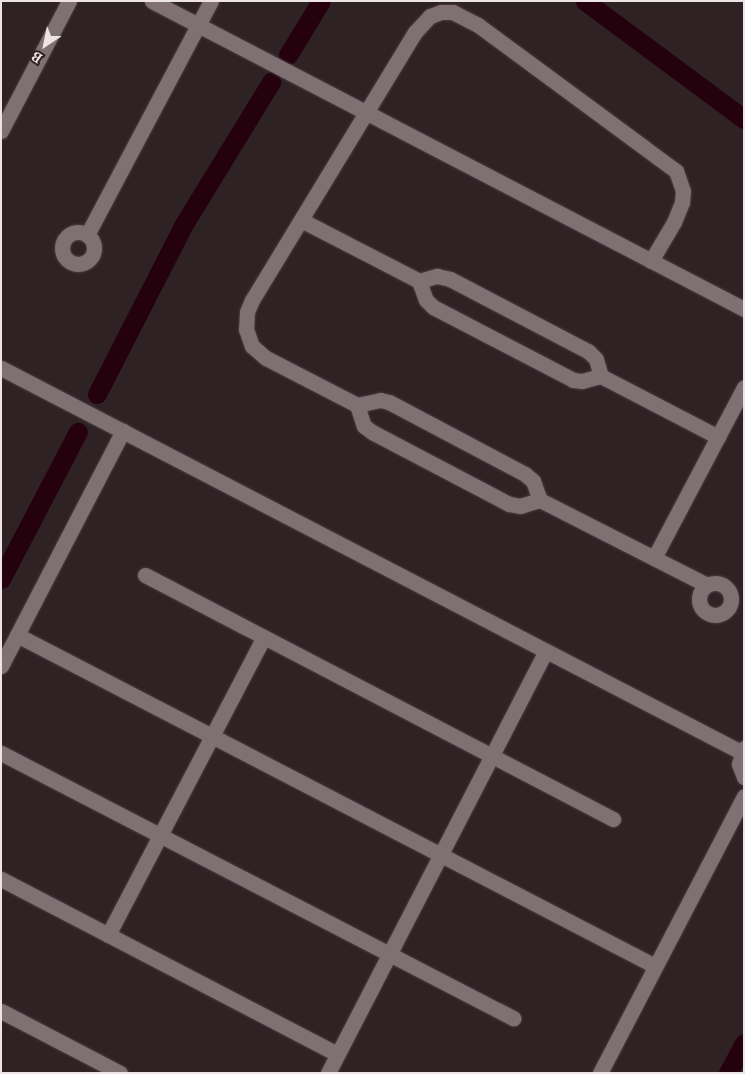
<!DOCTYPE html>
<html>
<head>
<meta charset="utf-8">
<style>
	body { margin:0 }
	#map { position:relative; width:745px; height:1074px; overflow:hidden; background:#2f2225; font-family:"PT Serif",serif }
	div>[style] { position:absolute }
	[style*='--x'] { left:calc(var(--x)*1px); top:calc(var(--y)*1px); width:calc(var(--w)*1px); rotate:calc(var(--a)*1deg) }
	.canal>* { height:19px; margin:-9.5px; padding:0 9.5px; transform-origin:9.5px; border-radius:9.5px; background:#25000d }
	.roads { filter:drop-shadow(0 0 1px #4a3f42) drop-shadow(0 0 1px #4a3f42) }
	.street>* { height:15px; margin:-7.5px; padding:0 7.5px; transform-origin:7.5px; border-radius:7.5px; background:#7f7073 }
	.street>.ring { margin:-7.5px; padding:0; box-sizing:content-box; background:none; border:15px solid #7f7073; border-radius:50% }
	span { translate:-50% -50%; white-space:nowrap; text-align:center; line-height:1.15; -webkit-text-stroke:4px #2f2225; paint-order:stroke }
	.frame { position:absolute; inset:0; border:2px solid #ede4e6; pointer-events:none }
	.north { position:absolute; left:20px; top:20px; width:50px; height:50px; -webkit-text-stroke:4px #2f2225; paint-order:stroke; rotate:214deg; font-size:14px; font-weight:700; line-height:20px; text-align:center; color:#ede4e6 }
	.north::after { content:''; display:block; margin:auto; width:18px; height:22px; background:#ede4e6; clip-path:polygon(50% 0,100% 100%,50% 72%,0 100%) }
</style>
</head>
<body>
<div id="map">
	<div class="canal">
		<i style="--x:585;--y:1;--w:198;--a:36.6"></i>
		<i style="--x:288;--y:55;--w:63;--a:-58.6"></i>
		<i style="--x:97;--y:394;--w:191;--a:-62.9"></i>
		<i style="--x:184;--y:224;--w:167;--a:-58.5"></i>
		<i style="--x:1;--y:579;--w:166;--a:-62.4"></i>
		<i style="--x:728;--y:1073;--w:34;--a:-62"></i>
	</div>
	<div class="roads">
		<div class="street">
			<i style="--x:152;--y:1;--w:667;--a:27.49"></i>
			<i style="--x:1;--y:131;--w:147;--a:-62.4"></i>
			<i style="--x:301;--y:220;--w:133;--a:27.3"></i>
			<i style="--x:419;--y:281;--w:20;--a:70"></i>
			<i style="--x:426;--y:300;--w:10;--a:45"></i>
			<i style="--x:433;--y:307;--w:158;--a:27.5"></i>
			<i style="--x:573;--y:380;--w:9;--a:6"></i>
			<i style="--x:582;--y:381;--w:20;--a:-15"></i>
			<i style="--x:601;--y:376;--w:132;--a:27.5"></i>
			<i class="ring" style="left:62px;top:232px;width:17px;height:17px"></i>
			<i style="--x:87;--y:235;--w:265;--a:-62.1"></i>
			<i style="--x:651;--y:261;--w:45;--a:-59.5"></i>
			<i style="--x:674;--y:222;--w:22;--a:-68"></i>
			<i style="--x:682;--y:202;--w:11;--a:-85"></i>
			<i style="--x:683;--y:191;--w:21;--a:-109"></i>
			<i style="--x:676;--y:171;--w:246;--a:-143.6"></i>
			<i style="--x:478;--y:25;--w:28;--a:-153"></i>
			<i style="--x:453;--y:12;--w:12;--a:180"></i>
			<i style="--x:441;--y:12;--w:12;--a:160"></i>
			<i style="--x:430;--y:16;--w:22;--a:133"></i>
			<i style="--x:415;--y:32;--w:314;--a:121.3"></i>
			<i style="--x:252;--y:300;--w:13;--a:113"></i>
			<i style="--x:247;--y:312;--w:17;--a:93"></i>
			<i style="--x:246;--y:329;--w:18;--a:71"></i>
			<i style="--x:252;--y:346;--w:18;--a:41"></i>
			<i style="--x:266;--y:358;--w:102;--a:27.3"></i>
			<i style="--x:357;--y:405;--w:24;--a:-12"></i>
			<i style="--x:380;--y:400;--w:9;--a:13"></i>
			<i style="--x:389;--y:402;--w:154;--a:27.9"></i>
			<i style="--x:525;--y:474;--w:11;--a:41"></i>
			<i style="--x:533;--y:481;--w:20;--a:70"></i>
			<i style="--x:540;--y:500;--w:187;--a:27"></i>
			<i style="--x:419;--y:281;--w:19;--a:-16"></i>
			<i style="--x:437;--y:276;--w:13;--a:13"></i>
			<i style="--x:450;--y:279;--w:156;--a:27.6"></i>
			<i style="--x:588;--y:351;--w:11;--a:45"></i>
			<i style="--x:596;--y:359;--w:18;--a:74"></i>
			<i style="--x:1;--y:368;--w:834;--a:27.43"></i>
			<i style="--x:357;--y:405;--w:22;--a:72"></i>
			<i style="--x:364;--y:426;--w:10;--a:37"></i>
			<i style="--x:372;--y:432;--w:155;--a:27.7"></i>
			<i style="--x:509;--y:504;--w:11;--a:10"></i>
			<i style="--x:520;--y:506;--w:21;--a:-17"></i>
			<i style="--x:654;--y:558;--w:193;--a:-62.2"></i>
			<i style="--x:145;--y:575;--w:528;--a:27.54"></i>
			<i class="ring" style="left:699px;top:583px;width:17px;height:17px"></i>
			<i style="--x:17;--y:635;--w:719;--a:27.42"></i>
			<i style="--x:1;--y:666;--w:265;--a:-62.6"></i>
			<i style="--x:744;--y:748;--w:17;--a:107"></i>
			<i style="--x:739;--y:764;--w:14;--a:69"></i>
			<i style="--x:1;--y:753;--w:577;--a:27.37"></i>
			<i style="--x:1;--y:879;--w:379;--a:27.5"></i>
			<i style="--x:108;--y:935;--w:336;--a:-62.4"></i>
			<i style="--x:1;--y:1011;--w:134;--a:27.5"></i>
			<i style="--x:328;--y:1073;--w:475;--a:-62.7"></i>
			<i style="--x:600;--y:1073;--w:312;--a:-62.5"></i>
		</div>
	</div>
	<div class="frame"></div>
	<div class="north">B</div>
</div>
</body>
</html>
